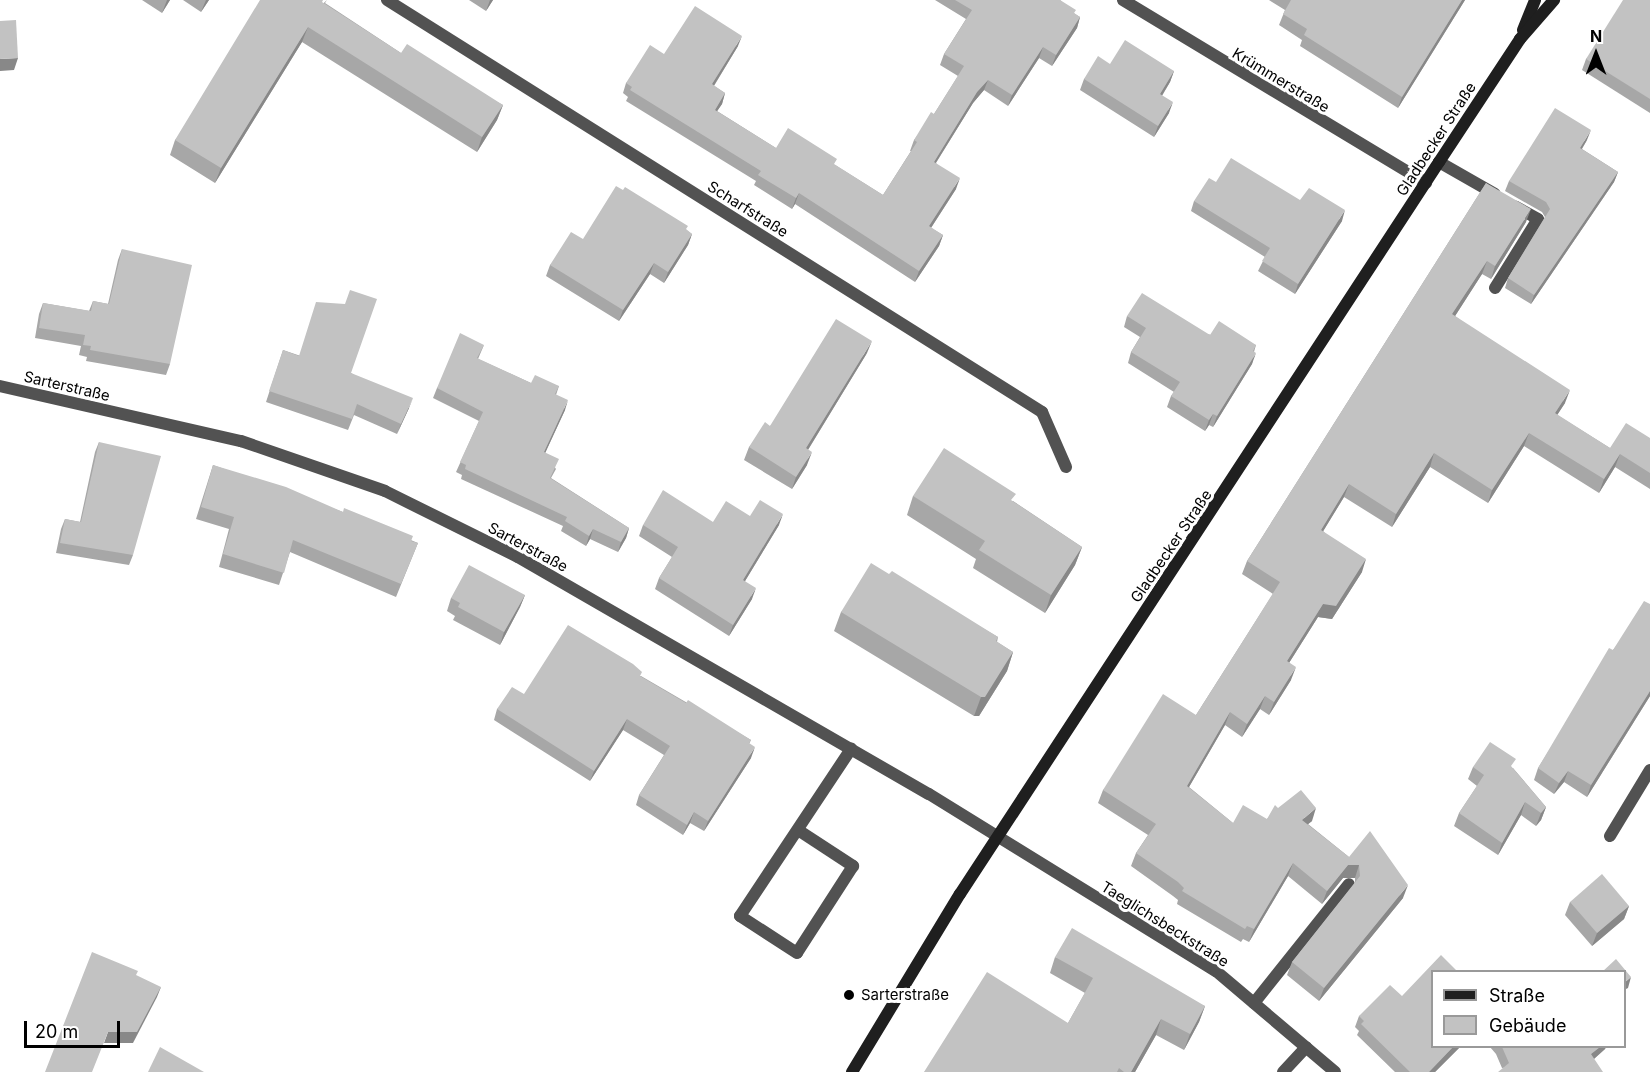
<!DOCTYPE html>
<html>
<head>
<meta charset="utf-8">
<style>
	body { margin:0 }
	#map { position:relative; width:1650px; height:1072px; overflow:hidden; background:#fff; font-family:Inter,sans-serif }
	div>[style] { position:absolute }
	[style*='--x'] { left:calc(var(--x)*1px); top:calc(var(--y)*1px); width:calc(var(--w)*1px); rotate:calc(var(--a)*1deg) }
	.service>* { height:12px; margin:-6px; padding:0 6px; transform-origin:6px; border-radius:6px; background:#525252 }
	.minor>* { height:12px; margin:-6px; padding:0 6px; transform-origin:6px; border-radius:6px; background:#525252 }
	.secondary>* { height:12px; margin:-6px; padding:0 6px; transform-origin:6px; border-radius:6px; background:#1f1f1f }
	.wall>* { inset:0; background:#a7a7a7 }
	.shaded-wall>* { inset:0; background:#888 }
	.building>* { inset:0; background:#c2c2c2 }
	.dots>* { width:16px; height:16px; translate:-50% -50%; box-sizing:border-box; border:3px solid #fff; border-radius:50% }
	span { translate:-50% -50%; white-space:nowrap; text-align:center; line-height:1.15; -webkit-text-stroke:6px #fff; paint-order:stroke }
	.street-label { font-size:15px; color:#000 }
	.poi-label { font-size:15px; color:#000 }
	.left { translate:0 -50%; text-align:left }
	.legend { position:absolute; left:1431px; top:970px; width:195px; height:78px; box-sizing:border-box; background:#fff; border:2px solid #999; margin:0; padding:8px 10px; list-style:none; font-size:18px; color:#000 }
	.legend li { display:flex; align-items:center; gap:12px; height:30px }
	.legend b { width:30px; border:2px solid #999 }
	.north { position:absolute; left:1566px; top:24px; width:60px; height:60px; -webkit-text-stroke:4px #fff; paint-order:stroke; rotate:0deg; font-size:16px; font-weight:700; line-height:24px; text-align:center; color:#000 }
	.north::after { content:''; display:block; margin:auto; width:21px; height:27px; background:#000; clip-path:polygon(50% 0,100% 100%,50% 72%,0 100%) }
	.scale { position:absolute; left:24px; top:1021px; width:96px; height:27px; box-sizing:border-box; border:3px solid #000; border-top:0; padding-left:8px; font-size:18px; line-height:21px; white-space:nowrap; color:#000; -webkit-text-stroke:4px #fff; paint-order:stroke }
</style>
</head>
<body>
<div id="map">
	<div class="service">
		<i style="--x:1439;--y:162;--w:64;--a:29.7"></i>
		<i style="--x:1495;--y:288;--w:81;--a:-58.1"></i>
		<i style="--x:1538;--y:219;--w:26;--a:-151"></i>
		<i style="--x:798;--y:830;--w:66;--a:33.2"></i>
		<i style="--x:853;--y:866;--w:103;--a:122.8"></i>
		<i style="--x:797;--y:953;--w:68;--a:-147"></i>
		<i style="--x:740;--y:916;--w:201;--a:-56.4"></i>
		<i style="--x:1254;--y:1003;--w:152;--a:-51.4"></i>
		<i style="--x:1283;--y:1072;--w:34;--a:-47"></i>
	</div>
	<div class="minor">
		<i style="--x:387;--y:0;--w:774;--a:32.17"></i>
		<i style="--x:1042;--y:412;--w:60;--a:66.4"></i>
		<i style="--x:1123;--y:0;--w:354;--a:31.1"></i>
		<i style="--x:0;--y:386;--w:247;--a:12.9"></i>
		<i style="--x:241;--y:441;--w:152;--a:19.1"></i>
		<i style="--x:385;--y:491;--w:148;--a:26.4"></i>
		<i style="--x:518;--y:557;--w:474;--a:30"></i>
		<i style="--x:929;--y:794;--w:337;--a:31.7"></i>
		<i style="--x:1216;--y:971;--w:156;--a:40.3"></i>
		<i style="--x:1610;--y:836;--w:77;--a:-58.8"></i>
	</div>
	<div class="secondary">
		<i style="--x:1523;--y:30;--w:32;--a:-68"></i>
		<i style="--x:852;--y:1072;--w:208;--a:-58.8"></i>
		<i style="--x:960;--y:894;--w:875;--a:-56.8"></i>
		<i style="--x:1439;--y:162;--w:147;--a:-56.6"></i>
		<i style="--x:1520;--y:39;--w:52;--a:-48.9"></i>
	</div>
	<div class="wall">
		<i style="clip-path:polygon(142px 0,170px 0,162px 13px)"></i>
		<i style="clip-path:polygon(183px 0,209px 0,201px 12px)"></i>
		<i style="clip-path:polygon(327px 0,325px 3px,401px 53px,503px 105px,497px 120px,477px 152px,302px 42px,215px 183px,170px 155px,175px 140px)"></i>
		<i style="clip-path:polygon(469px 0,493px 0,486px 11px)"></i>
		<i style="clip-path:polygon(935px 0,1060px 0,1075px 14px,1080px 17px,1077px 28px,1052px 66px,1039px 58px,1008px 106px,984px 90px,973px 103px,936px 163px,956px 189px,931px 228px,943px 235px,939px 246px,915px 282px,795px 204px,792px 209px,754px 185px,756px 181px,626px 101px,628px 97px,623px 93px,626px 83px,664px 54px,738px 46px,714px 86px,725px 93px,722px 104px,717px 111px,776px 148px,835px 165px,883px 195px,911px 151px,910px 151px,914px 140px,934px 114px,958px 76px,940px 65px,944px 54px,966px 19px)"></i>
		<i style="clip-path:polygon(1269px 0,1465px 0,1398px 108px,1300px 46px,1302px 40px,1279px 25px,1285px 10px)"></i>
		<i style="clip-path:polygon(1650px 0,1650px 113px,1582px 70px,1586px 59px)"></i>
		<i style="clip-path:polygon(1110px 64px,1174px 71px,1170px 82px,1162px 96px,1169px 113px,1154px 137px,1080px 90px,1084px 79px)"></i>
		<i style="clip-path:polygon(1587px 140px,1582px 149px,1618px 172px,1614px 182px,1531px 304px,1505px 288px,1508px 278px,1545px 217px,1542px 212px,1505px 191px,1509px 181px)"></i>
		<i style="clip-path:polygon(1486px 183px,1526px 222px,1491px 279px,1482px 274px,1455px 316px,1565px 403px,1557px 415px,1610px 448px,1650px 438px,1650px 489px,1615px 467px,1599px 493px,1524px 446px,1488px 503px,1430px 467px,1392px 527px,1344px 497px,1323px 531px,1362px 572px,1332px 619px,1318px 617px,1289px 663px,1291px 680px,1269px 715px,1260px 709px,1242px 737px,1225px 725px,1189px 787px,1233px 823px,1267px 819px,1278px 808px,1312px 821px,1308px 824px,1349px 857px,1403px 898px,1319px 1001px,1287px 975px,1292px 962px,1355px 883px,1355px 878px,1343px 878px,1322px 904px,1288px 876px,1249px 942px,1243px 939px,1241px 942px,1177px 904px,1178px 900px,1173px 896px,1131px 866px,1136px 853px,1148px 835px,1098px 803px,1103px 790px,1196px 715px,1273px 594px,1242px 574px,1247px 561px)"></i>
		<i style="clip-path:polygon(1300px 200px,1342px 221px,1295px 294px,1258px 271px,1265px 257px,1191px 211px,1194px 201px)"></i>
		<i style="clip-path:polygon(686px 230px,692px 234px,688px 245px,664px 283px,650px 274px,619px 321px,546px 276px,550px 265px,583px 239px)"></i>
		<i style="clip-path:polygon(122px 249px,170px 364px,166px 375px,86px 361px,87px 357px,79px 355px,81px 346px,35px 338px,39px 314px,43px 303px,89px 311px,93px 301px,108px 304px,118px 260px)"></i>
		<i style="clip-path:polygon(1127px 316px,1256px 345px,1254px 352px,1252px 364px,1213px 427px,1209px 425px,1205px 431px,1167px 407px,1171px 396px,1174px 392px,1128px 363px,1131px 352px,1140px 337px,1124px 327px)"></i>
		<i style="clip-path:polygon(484px 345px,478px 359px,531px 383px,559px 386px,556px 395px,565px 410px,545px 453px,556px 469px,551px 478px,629px 528px,626px 538px,618px 552px,590px 539px,586px 546px,561px 531px,563px 526px,461px 479px,462px 475px,456px 472px,479px 421px,433px 398px,437px 388px)"></i>
		<i style="clip-path:polygon(283px 350px,351px 373px,409px 408px,397px 434px,354px 415px,348px 430px,266px 402px)"></i>
		<i style="clip-path:polygon(867px 353px,808px 450px,807px 465px,792px 489px,744px 460px,749px 447px,770px 426px)"></i>
		<i style="clip-path:polygon(99px 442px,133px 555px,129px 565px,56px 553px,61px 529px,65px 519px,80px 522px,95px 452px)"></i>
		<i style="clip-path:polygon(213px 465px,343px 512px,418px 543px,396px 597px,290px 552px,279px 585px,219px 567px,229px 529px,196px 519px)"></i>
		<i style="clip-path:polygon(913px 496px,1013px 501px,1082px 547px,1075px 565px,1045px 613px,973px 568px,976px 559px,907px 515px)"></i>
		<i style="clip-path:polygon(750px 516px,779px 525px,745px 581px,752px 599px,729px 636px,655px 589px,659px 578px,672px 557px,639px 536px,643px 525px,713px 522px)"></i>
		<i style="clip-path:polygon(889px 574px,998px 637px,997px 642px,1013px 652px,1007px 671px,979px 716px,974px 716px,834px 631px,841px 612px)"></i>
		<i style="clip-path:polygon(525px 595px,520px 607px,500px 645px,453px 620px,455px 616px,447px 611px,451px 598px)"></i>
		<i style="clip-path:polygon(1650px 604px,1650px 696px,1587px 797px,1564px 782px,1554px 794px,1534px 780px,1538px 768px,1613px 650px)"></i>
		<i style="clip-path:polygon(641px 676px,751px 740px,749px 744px,751px 758px,704px 831px,690px 823px,683px 835px,636px 805px,639px 795px,664px 755px,623px 730px,590px 781px,494px 720px,497px 709px,524px 694px)"></i>
		<i style="clip-path:polygon(1473px 767px,1513px 768px,1546px 807px,1541px 820px,1536px 826px,1521px 815px,1498px 855px,1454px 826px,1459px 813px,1477px 786px,1468px 779px)"></i>
		<i style="clip-path:polygon(1570px 902px,1629px 906px,1624px 919px,1592px 946px,1565px 915px)"></i>
		<i style="clip-path:polygon(1055px 957px,1205px 1006px,1199px 1022px,1184px 1050px,1156px 1035px,1135px 1072px,924px 1072px,1068px 1023px,1085px 993px,1050px 973px)"></i>
		<i style="clip-path:polygon(1402px 996px,1432px 1047px,1460px 1047px,1435px 1072px,1395px 1072px,1357px 1035px,1359px 1031px,1355px 1027px,1359px 1016px)"></i>
		<i style="clip-path:polygon(1490px 1047px,1606px 1047px,1605px 1049px,1594px 1059px,1502px 1068px,1496px 1054px)"></i>
	</div>
	<div class="shaded-wall">
		<i style="clip-path:polygon(167px 0,170px 0,162px 13px)"></i>
		<i style="clip-path:polygon(206px 0,209px 0,201px 12px)"></i>
		<i style="clip-path:polygon(490px 0,493px 0,486px 11px)"></i>
		<i style="clip-path:polygon(1462px 0,1465px 0,1398px 108px,1402px 97px)"></i>
		<i style="clip-path:polygon(1080px 17px,1077px 28px,1052px 66px,1056px 55px)"></i>
		<i style="clip-path:polygon(308px 27px,302px 42px,215px 183px,221px 168px)"></i>
		<i style="clip-path:polygon(742px 36px,738px 46px,708px 95px,712px 84px)"></i>
		<i style="clip-path:polygon(1043px 47px,1039px 58px,1008px 106px,1012px 95px)"></i>
		<i style="clip-path:polygon(18px 58px,14px 70px,0 71px,0 59px)"></i>
		<i style="clip-path:polygon(1174px 71px,1170px 82px,1156px 105px,1160px 94px)"></i>
		<i style="clip-path:polygon(988px 80px,984px 90px,973px 103px,930px 172px,934px 162px,977px 92px)"></i>
		<i style="clip-path:polygon(725px 93px,722px 104px,711px 120px,715px 110px)"></i>
		<i style="clip-path:polygon(1173px 102px,1169px 113px,1154px 137px,1158px 126px)"></i>
		<i style="clip-path:polygon(503px 105px,497px 120px,477px 152px,482px 137px)"></i>
		<i style="clip-path:polygon(1591px 130px,1587px 140px,1576px 158px,1580px 148px)"></i>
		<i style="clip-path:polygon(1618px 172px,1614px 182px,1531px 304px,1534px 295px)"></i>
		<i style="clip-path:polygon(960px 178px,956px 189px,925px 237px,929px 226px)"></i>
		<i style="clip-path:polygon(799px 193px,795px 204px,792px 209px,796px 198px)"></i>
		<i style="clip-path:polygon(1531px 209px,1526px 222px,1491px 279px,1495px 266px)"></i>
		<i style="clip-path:polygon(1345px 210px,1342px 221px,1295px 294px,1298px 284px)"></i>
		<i style="clip-path:polygon(692px 234px,688px 245px,664px 283px,668px 272px)"></i>
		<i style="clip-path:polygon(943px 235px,939px 246px,915px 282px,919px 271px)"></i>
		<i style="clip-path:polygon(1487px 261px,1482px 274px,1448px 327px,1452px 314px)"></i>
		<i style="clip-path:polygon(654px 263px,650px 274px,619px 321px,623px 310px)"></i>
		<i style="clip-path:polygon(872px 341px,867px 353px,801px 461px,806px 448px)"></i>
		<i style="clip-path:polygon(1256px 353px,1252px 364px,1213px 427px,1217px 416px)"></i>
		<i style="clip-path:polygon(1570px 390px,1565px 403px,1550px 426px,1555px 413px)"></i>
		<i style="clip-path:polygon(413px 398px,409px 408px,397px 434px,401px 424px)"></i>
		<i style="clip-path:polygon(568px 400px,565px 410px,541px 462px,544px 452px)"></i>
		<i style="clip-path:polygon(1213px 414px,1209px 425px,1205px 431px,1209px 420px)"></i>
		<i style="clip-path:polygon(1529px 433px,1524px 446px,1488px 503px,1492px 490px)"></i>
		<i style="clip-path:polygon(812px 452px,807px 465px,792px 489px,796px 477px)"></i>
		<i style="clip-path:polygon(1434px 453px,1430px 467px,1392px 527px,1396px 514px)"></i>
		<i style="clip-path:polygon(1620px 454px,1615px 467px,1599px 493px,1604px 479px)"></i>
		<i style="clip-path:polygon(1349px 484px,1344px 497px,1316px 543px,1321px 530px)"></i>
		<i style="clip-path:polygon(783px 514px,779px 525px,739px 591px,743px 580px)"></i>
		<i style="clip-path:polygon(629px 528px,626px 538px,618px 552px,621px 542px)"></i>
		<i style="clip-path:polygon(593px 529px,590px 539px,586px 546px,589px 536px)"></i>
		<i style="clip-path:polygon(1082px 547px,1075px 565px,1045px 613px,1051px 595px)"></i>
		<i style="clip-path:polygon(1366px 559px,1362px 572px,1332px 619px,1318px 617px,1282px 674px,1287px 661px,1323px 604px)"></i>
		<i style="clip-path:polygon(756px 588px,752px 599px,729px 636px,733px 625px)"></i>
		<i style="clip-path:polygon(525px 595px,520px 607px,500px 645px,504px 632px)"></i>
		<i style="clip-path:polygon(1013px 652px,1007px 671px,979px 716px,974px 716px,981px 697px)"></i>
		<i style="clip-path:polygon(1296px 667px,1291px 680px,1269px 715px,1274px 702px)"></i>
		<i style="clip-path:polygon(1650px 691px,1650px 696px,1587px 797px,1591px 785px)"></i>
		<i style="clip-path:polygon(1265px 696px,1260px 709px,1242px 737px,1247px 724px)"></i>
		<i style="clip-path:polygon(1230px 712px,1225px 725px,1182px 799px,1187px 786px)"></i>
		<i style="clip-path:polygon(627px 719px,623px 730px,590px 781px,594px 771px)"></i>
		<i style="clip-path:polygon(755px 747px,751px 758px,704px 831px,708px 821px)"></i>
		<i style="clip-path:polygon(1568px 771px,1564px 782px,1554px 794px,1559px 783px)"></i>
		<i style="clip-path:polygon(1525px 802px,1521px 815px,1498px 855px,1502px 843px)"></i>
		<i style="clip-path:polygon(1546px 807px,1541px 820px,1536px 826px,1541px 813px)"></i>
		<i style="clip-path:polygon(1316px 808px,1312px 821px,1297px 833px,1302px 820px)"></i>
		<i style="clip-path:polygon(694px 812px,690px 823px,683px 835px,687px 825px)"></i>
		<i style="clip-path:polygon(1293px 863px,1288px 876px,1249px 942px,1254px 929px)"></i>
		<i style="clip-path:polygon(1348px 865px,1359px 865px,1355px 878px,1343px 878px,1322px 904px,1327px 891px)"></i>
		<i style="clip-path:polygon(1408px 885px,1403px 898px,1319px 1001px,1324px 988px)"></i>
		<i style="clip-path:polygon(1629px 906px,1624px 919px,1592px 946px,1597px 933px)"></i>
		<i style="clip-path:polygon(1631px 977px,1628px 988px,1624px 990px,1624px 983px)"></i>
		<i style="clip-path:polygon(161px 987px,157px 997px,133px 1043px,104px 1043px,108px 1032px)"></i>
		<i style="clip-path:polygon(1205px 1006px,1199px 1022px,1184px 1050px,1190px 1034px)"></i>
		<i style="clip-path:polygon(1161px 1019px,1156px 1035px,1135px 1072px,1131px 1072px)"></i>
		<i style="clip-path:polygon(1453px 1047px,1460px 1047px,1435px 1072px,1429px 1072px)"></i>
		<i style="clip-path:polygon(1600px 1047px,1606px 1047px,1605px 1049px,1587px 1065px,1591px 1054px)"></i>
	</div>
	<div class="building">
		<i style="clip-path:polygon(260px 0,323px 0,322px 2px,401px 53px,407px 44px,503px 105px,482px 137px,308px 27px,221px 168px,175px 140px)"></i>
		<i style="clip-path:polygon(955px 0,1060px 0,1076px 10px,1074px 13px,1080px 17px,1056px 55px,1043px 47px,1012px 95px,988px 80px,977px 92px,934px 162px,960px 178px,929px 226px,943px 235px,919px 271px,799px 193px,796px 198px,758px 175px,761px 171px,630px 90px,632px 87px,626px 83px,650px 45px,664px 54px,695px 6px,742px 36px,712px 84px,725px 93px,715px 110px,776px 148px,788px 128px,837px 159px,834px 164px,883px 195px,917px 142px,914px 140px,931px 112px,934px 114px,964px 66px,944px 54px,972px 10px)"></i>
		<i style="clip-path:polygon(1291px 0,1462px 0,1402px 97px,1304px 35px,1307px 29px,1283px 14px)"></i>
		<i style="clip-path:polygon(1623px 0,1650px 0,1650px 99px,1586px 59px)"></i>
		<i style="clip-path:polygon(16px 20px,18px 58px,0 59px,0 21px)"></i>
		<i style="clip-path:polygon(1125px 40px,1174px 71px,1160px 94px,1173px 102px,1158px 126px,1084px 79px,1098px 56px,1110px 64px)"></i>
		<i style="clip-path:polygon(1555px 108px,1591px 130px,1580px 148px,1618px 172px,1534px 295px,1508px 278px,1550px 209px,1546px 202px,1509px 181px)"></i>
		<i style="clip-path:polygon(1231px 158px,1300px 200px,1309px 188px,1345px 210px,1298px 284px,1262px 261px,1270px 248px,1194px 201px,1209px 178px,1216px 182px)"></i>
		<i style="clip-path:polygon(1486px 183px,1531px 209px,1495px 266px,1487px 261px,1452px 314px,1570px 390px,1555px 413px,1610px 448px,1626px 423px,1650px 438px,1650px 473px,1620px 454px,1604px 479px,1529px 433px,1492px 490px,1434px 453px,1396px 514px,1349px 484px,1321px 530px,1366px 559px,1336px 606px,1323px 604px,1287px 661px,1296px 667px,1274px 702px,1265px 696px,1247px 724px,1230px 712px,1187px 786px,1233px 823px,1243px 805px,1267px 819px,1275px 805px,1278px 808px,1301px 790px,1316px 808px,1302px 820px,1349px 857px,1370px 831px,1408px 885px,1324px 988px,1292px 962px,1360px 876px,1359px 865px,1348px 865px,1327px 891px,1293px 863px,1254px 929px,1247px 926px,1245px 929px,1182px 891px,1184px 888px,1178px 882px,1136px 853px,1156px 824px,1103px 790px,1163px 694px,1196px 715px,1243px 641px,1280px 582px,1247px 561px)"></i>
		<i style="clip-path:polygon(616px 186px,623px 190px,625px 187px,688px 226px,686px 229px,692px 234px,668px 272px,654px 263px,623px 310px,550px 265px,571px 232px,583px 239px)"></i>
		<i style="clip-path:polygon(122px 249px,192px 265px,170px 364px,90px 350px,91px 346px,83px 345px,85px 335px,39px 328px,43px 303px,91px 311px,93px 301px,109px 304px)"></i>
		<i style="clip-path:polygon(350px 290px,377px 299px,351px 373px,413px 398px,401px 424px,357px 404px,352px 419px,269px 391px,283px 350px,299px 356px,316px 302px,345px 304px)"></i>
		<i style="clip-path:polygon(1142px 293px,1210px 335px,1219px 321px,1256px 345px,1253px 351px,1256px 353px,1217px 416px,1213px 414px,1209px 420px,1171px 396px,1180px 382px,1131px 352px,1146px 328px,1127px 316px)"></i>
		<i style="clip-path:polygon(836px 319px,872px 341px,806px 448px,812px 452px,796px 477px,749px 447px,765px 422px,770px 426px)"></i>
		<i style="clip-path:polygon(460px 333px,484px 345px,477px 358px,531px 383px,535px 375px,559px 386px,555px 394px,568px 400px,544px 452px,559px 459px,550px 478px,629px 528px,621px 542px,593px 529px,589px 536px,565px 521px,567px 517px,465px 469px,466px 465px,460px 462px,483px 412px,437px 388px)"></i>
		<i style="clip-path:polygon(99px 442px,161px 456px,133px 555px,60px 543px,65px 519px,81px 522px)"></i>
		<i style="clip-path:polygon(944px 448px,1016px 494px,1011px 500px,1082px 547px,1051px 595px,979px 550px,985px 541px,913px 496px)"></i>
		<i style="clip-path:polygon(213px 465px,286px 487px,343px 512px,344px 508px,413px 536px,411px 541px,418px 543px,401px 584px,293px 540px,284px 573px,223px 554px,234px 517px,201px 507px)"></i>
		<i style="clip-path:polygon(663px 490px,713px 522px,726px 501px,750px 516px,760px 500px,783px 514px,743px 580px,756px 588px,733px 625px,659px 578px,678px 547px,643px 525px)"></i>
		<i style="clip-path:polygon(871px 563px,889px 574px,892px 571px,998px 637px,996px 641px,1013px 652px,985px 697px,981px 697px,841px 612px)"></i>
		<i style="clip-path:polygon(469px 565px,525px 595px,504px 632px,458px 607px,460px 603px,451px 598px)"></i>
		<i style="clip-path:polygon(1644px 601px,1650px 604px,1650px 691px,1591px 785px,1568px 771px,1559px 783px,1538px 768px,1609px 648px,1613px 650px)"></i>
		<i style="clip-path:polygon(568px 625px,633px 664px,642px 672px,640px 676px,686px 703px,688px 700px,751px 740px,749px 743px,755px 747px,708px 821px,694px 812px,687px 825px,639px 795px,670px 746px,627px 719px,594px 771px,497px 709px,512px 687px,524px 694px)"></i>
		<i style="clip-path:polygon(1490px 742px,1516px 759px,1511px 766px,1546px 807px,1541px 813px,1525px 802px,1502px 843px,1459px 813px,1484px 775px,1473px 767px)"></i>
		<i style="clip-path:polygon(1602px 874px,1629px 906px,1597px 933px,1570px 902px)"></i>
		<i style="clip-path:polygon(1072px 928px,1205px 1006px,1190px 1034px,1161px 1019px,1131px 1072px,1124px 1072px,1119px 1068px,1117px 1072px,924px 1072px,987px 972px,1068px 1023px,1093px 978px,1055px 957px)"></i>
		<i style="clip-path:polygon(92px 952px,138px 971px,136px 975px,161px 987px,137px 1032px,108px 1032px,92px 1072px,45px 1072px)"></i>
		<i style="clip-path:polygon(1441px 955px,1458px 972px,1432px 972px,1432px 1047px,1453px 1047px,1429px 1072px,1410px 1072px,1361px 1024px,1364px 1021px,1359px 1016px,1390px 985px,1402px 996px)"></i>
		<i style="clip-path:polygon(1616px 959px,1631px 977px,1624px 983px,1624px 972px,1602px 972px)"></i>
		<i style="clip-path:polygon(160px 1047px,204px 1072px,148px 1072px)"></i>
		<i style="clip-path:polygon(1502px 1047px,1600px 1047px,1591px 1054px,1603px 1072px,1498px 1072px,1509px 1063px)"></i>
	</div>
	<div class="dots">
		<i style="left:849px;top:995px;background:#000"></i>
	</div>
	<div class="street-label">
		<span style="left:1281px;top:80px;rotate:31deg">Krümmerstraße</span>
		<span style="left:1436px;top:139px;rotate:-57deg">Gladbecker Straße</span>
		<span style="left:748px;top:209px;rotate:32deg">Scharfstraße</span>
		<span style="left:67px;top:386px;rotate:13deg">Sarterstraße</span>
		<span style="left:1171px;top:546px;rotate:-56deg">Gladbecker Straße</span>
		<span style="left:528px;top:547px;rotate:28deg">Sarterstraße</span>
		<span style="left:1165px;top:924px;rotate:32deg">Taeglichsbeckstraße</span>
	</div>
	<div class="poi-label">
		<span class="left" style="left:861px;top:995px">Sarterstraße</span>
	</div>
	<ul class="legend">
	<li><b style="height:8px;background:#1f1f1f"></b>Straße</li>
	<li><b style="height:16px;background:#c2c2c2"></b>Gebäude</li>
	</ul>
	<div class="north">N</div>
	<div class="scale">20 m</div>
</div>
</body>
</html>
